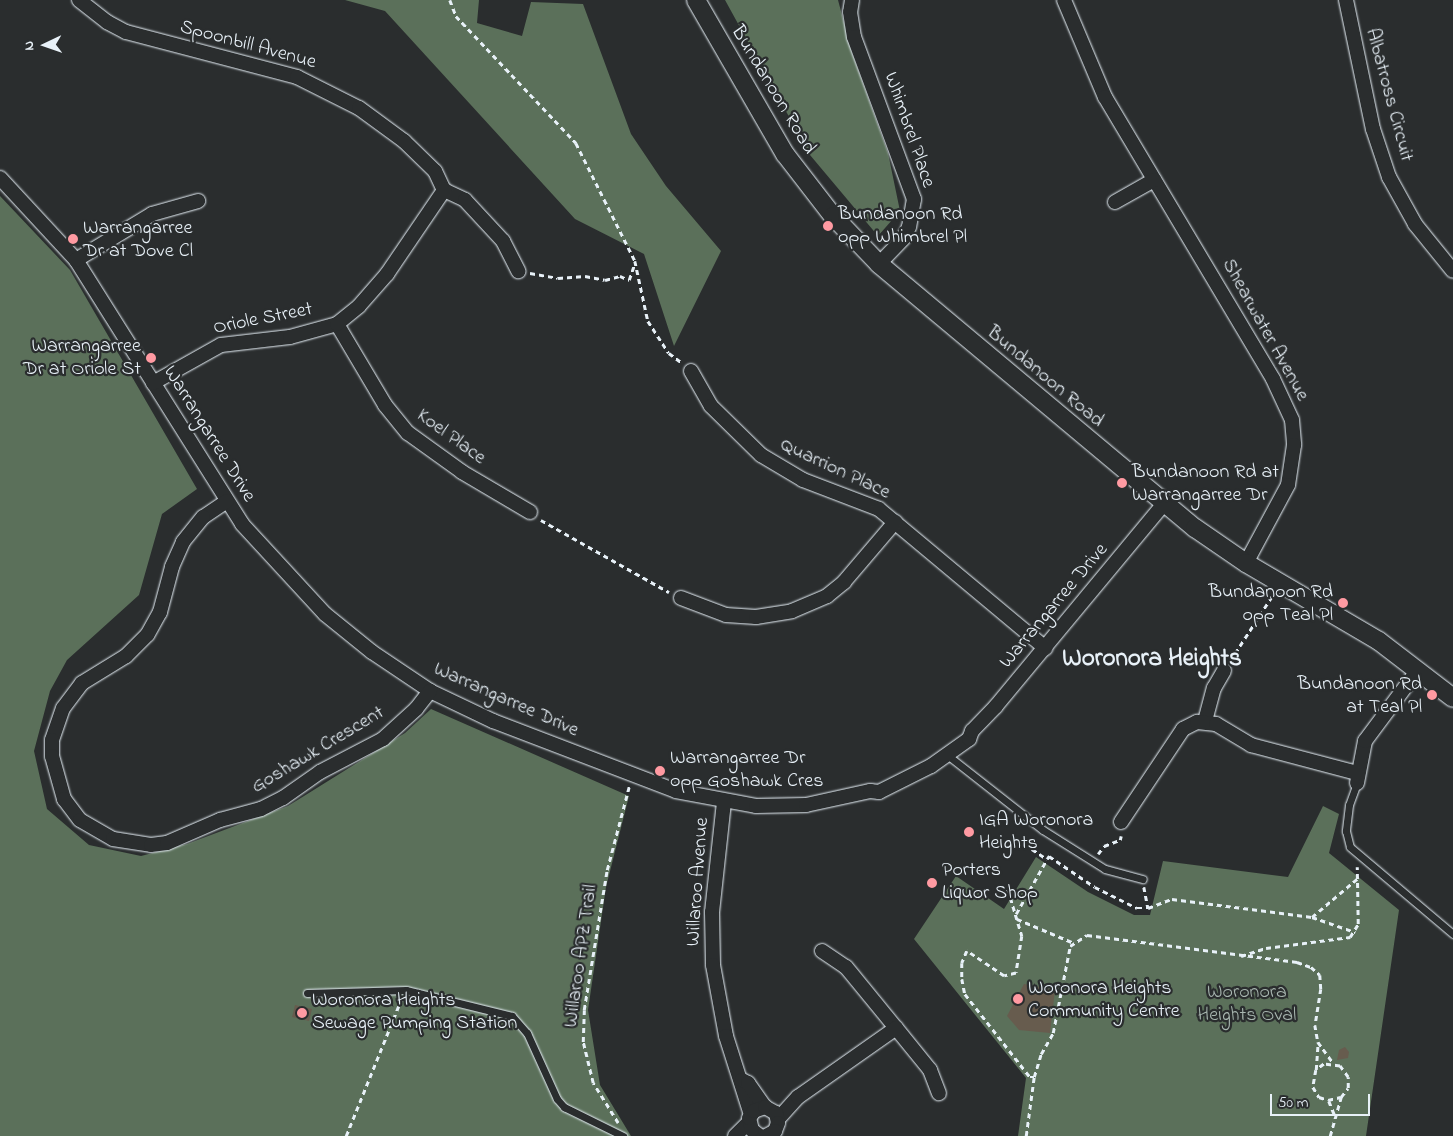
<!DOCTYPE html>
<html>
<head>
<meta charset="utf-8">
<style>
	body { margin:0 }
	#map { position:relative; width:1453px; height:1136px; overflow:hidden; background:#2a2d2e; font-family:"Indie Flower",sans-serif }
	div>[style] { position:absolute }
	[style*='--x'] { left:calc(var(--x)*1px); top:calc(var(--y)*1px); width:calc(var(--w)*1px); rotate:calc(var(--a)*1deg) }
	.green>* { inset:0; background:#5b705a }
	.building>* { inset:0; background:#675c4e }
	.path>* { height:2.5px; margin-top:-1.25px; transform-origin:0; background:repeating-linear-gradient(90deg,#e8f1f8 0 5px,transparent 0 9px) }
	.roads { filter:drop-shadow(0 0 1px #e8f1f8) drop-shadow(0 0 1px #e8f1f8) }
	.service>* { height:7px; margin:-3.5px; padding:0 3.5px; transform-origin:3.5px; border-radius:3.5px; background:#2a2d2e }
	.minor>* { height:14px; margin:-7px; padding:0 7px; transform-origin:7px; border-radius:7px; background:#2a2d2e }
	.tertiary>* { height:18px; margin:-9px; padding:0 9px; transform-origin:9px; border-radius:9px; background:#2a2d2e }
	.dots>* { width:14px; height:14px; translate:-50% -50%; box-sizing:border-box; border:2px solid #2a2d2e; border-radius:50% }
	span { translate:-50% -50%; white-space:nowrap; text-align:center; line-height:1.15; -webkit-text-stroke:4.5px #2a2d2e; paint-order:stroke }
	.street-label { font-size:20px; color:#e8f1f8 }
	.poi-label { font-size:20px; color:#e8f1f8 }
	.left { translate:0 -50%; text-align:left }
	.right { translate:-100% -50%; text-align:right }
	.park-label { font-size:20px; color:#a9b7b1 }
	.district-label { font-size:25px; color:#e8f1f8; font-weight:700 }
	.north { position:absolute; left:20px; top:20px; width:50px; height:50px; -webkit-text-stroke:4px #2a2d2e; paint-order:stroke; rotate:267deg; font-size:14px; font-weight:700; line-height:20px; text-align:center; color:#e8f1f8 }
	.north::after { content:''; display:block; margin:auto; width:18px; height:22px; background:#e8f1f8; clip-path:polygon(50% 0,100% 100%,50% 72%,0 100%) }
	.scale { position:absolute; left:1270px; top:1094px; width:100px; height:22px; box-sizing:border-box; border:2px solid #e8f1f8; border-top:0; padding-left:6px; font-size:15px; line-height:18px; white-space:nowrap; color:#e8f1f8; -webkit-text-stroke:4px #2a2d2e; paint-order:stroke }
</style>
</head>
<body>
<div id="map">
	<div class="green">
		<i style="clip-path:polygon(345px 0,479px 0,477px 23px,522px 36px,531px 2px,583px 4px,631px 134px,666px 186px,721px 251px,674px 346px,644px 254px,575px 219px,385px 11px)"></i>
		<i style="clip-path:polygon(725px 0,838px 0,852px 53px,888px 153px,900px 211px,878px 236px,810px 155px)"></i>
		<i style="clip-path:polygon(0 196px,70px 270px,197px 489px,162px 514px,139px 595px,67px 660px,50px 691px,34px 751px,47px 809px,89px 845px,141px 856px,187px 844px,288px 806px,405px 733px,431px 709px,629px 796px,606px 887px,588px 1010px,600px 1085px,631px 1136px,0 1136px)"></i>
		<i style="clip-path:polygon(1323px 806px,1339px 814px,1329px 853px,1399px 910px,1366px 1136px,1018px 1136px,1026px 1078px,914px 939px,956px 876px,1004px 909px,1036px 857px,1088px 892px,1134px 915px,1150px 915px,1163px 861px,1288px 877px)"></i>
	</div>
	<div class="building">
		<i style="clip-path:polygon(1024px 984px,1055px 990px,1050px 1033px,1019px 1030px,1007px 1016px)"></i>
		<i style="clip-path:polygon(295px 1005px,312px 1009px,309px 1021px,292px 1017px)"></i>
		<i style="clip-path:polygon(1345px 1047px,1349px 1052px,1348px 1058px,1337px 1060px,1339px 1050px)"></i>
	</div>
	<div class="path">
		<i style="--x:450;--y:0;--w:17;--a:69"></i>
		<i style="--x:456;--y:16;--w:175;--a:46.6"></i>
		<i style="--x:576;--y:143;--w:132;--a:63.4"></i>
		<i style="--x:635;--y:261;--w:61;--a:77.8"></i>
		<i style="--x:648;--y:321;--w:38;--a:57"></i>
		<i style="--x:669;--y:353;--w:15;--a:37"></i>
		<i style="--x:530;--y:273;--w:28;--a:10"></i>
		<i style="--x:558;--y:278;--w:27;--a:-4"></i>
		<i style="--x:585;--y:276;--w:20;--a:11"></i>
		<i style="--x:605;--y:280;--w:16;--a:-15"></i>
		<i style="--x:620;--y:276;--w:10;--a:24"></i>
		<i style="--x:629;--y:280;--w:18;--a:-71"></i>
		<i style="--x:541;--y:520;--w:147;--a:29.4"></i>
		<i style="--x:1230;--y:661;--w:77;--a:-57.1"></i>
		<i style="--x:1032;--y:849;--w:18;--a:34"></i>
		<i style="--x:1047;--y:859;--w:4;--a:-56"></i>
		<i style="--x:1049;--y:856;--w:55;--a:34"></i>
		<i style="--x:1095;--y:887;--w:47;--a:26.6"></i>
		<i style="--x:1137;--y:908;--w:11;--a:0"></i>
		<i style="--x:1148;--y:908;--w:26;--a:-21"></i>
		<i style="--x:1172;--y:899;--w:141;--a:7.3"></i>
		<i style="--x:1312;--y:917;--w:60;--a:-40.3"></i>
		<i style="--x:1098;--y:854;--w:10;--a:-53"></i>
		<i style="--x:1104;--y:846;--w:17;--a:-21"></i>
		<i style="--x:1120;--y:840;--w:4;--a:-76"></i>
		<i style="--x:1144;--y:887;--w:21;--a:79"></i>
		<i style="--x:1008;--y:889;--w:49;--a:73.4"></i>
		<i style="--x:1022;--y:936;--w:37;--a:99"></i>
		<i style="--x:1016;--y:973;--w:12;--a:166"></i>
		<i style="--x:1004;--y:976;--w:45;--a:-146"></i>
		<i style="--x:967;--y:951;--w:13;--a:113"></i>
		<i style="--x:962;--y:963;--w:16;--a:90"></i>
		<i style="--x:962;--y:979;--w:15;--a:79"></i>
		<i style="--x:965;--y:994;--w:105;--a:51.9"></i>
		<i style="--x:1030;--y:1077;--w:4;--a:0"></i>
		<i style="--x:1016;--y:914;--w:63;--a:-60.6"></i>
		<i style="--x:1312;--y:917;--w:46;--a:19.2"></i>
		<i style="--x:1017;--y:919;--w:62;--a:22.8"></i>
		<i style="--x:1241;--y:956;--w:26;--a:-18"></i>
		<i style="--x:1266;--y:948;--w:85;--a:-7.5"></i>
		<i style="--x:1350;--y:937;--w:15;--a:-58"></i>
		<i style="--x:1358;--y:924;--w:57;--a:-91"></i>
		<i style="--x:1316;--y:1070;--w:28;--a:-86"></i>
		<i style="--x:1329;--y:1101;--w:16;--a:68"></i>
		<i style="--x:618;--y:1123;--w:47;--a:-122"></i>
		<i style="--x:593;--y:1083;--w:42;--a:-103.7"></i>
		<i style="--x:583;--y:1042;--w:32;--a:-88"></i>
		<i style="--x:584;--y:1010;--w:142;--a:-80.7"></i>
		<i style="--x:607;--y:870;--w:86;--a:-75.2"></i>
		<i style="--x:346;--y:1136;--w:147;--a:-68"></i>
		<i style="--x:1026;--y:1136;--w:60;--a:-82.3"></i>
		<i style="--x:1034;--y:1077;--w:24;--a:-73"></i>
		<i style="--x:1041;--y:1054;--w:24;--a:-60"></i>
		<i style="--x:1053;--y:1033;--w:89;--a:-78.9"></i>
		<i style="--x:1070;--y:946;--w:20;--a:-33"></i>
		<i style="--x:1087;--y:935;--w:212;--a:7.3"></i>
		<i style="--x:1297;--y:962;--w:15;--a:20"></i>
		<i style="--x:1311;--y:967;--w:12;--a:42"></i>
		<i style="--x:1320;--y:975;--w:14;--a:86"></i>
		<i style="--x:1321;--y:989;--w:36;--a:99"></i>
		<i style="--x:1315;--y:1025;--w:17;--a:80"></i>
		<i style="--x:1318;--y:1042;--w:26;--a:54"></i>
		<i style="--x:1330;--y:1136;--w:41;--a:-74.2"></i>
		<i style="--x:1341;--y:1097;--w:11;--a:-52"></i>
		<i style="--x:1348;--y:1088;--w:11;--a:-90"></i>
		<i style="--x:1348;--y:1077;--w:14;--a:-126"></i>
		<i style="--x:1340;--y:1066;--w:16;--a:-173"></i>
		<i style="--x:1324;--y:1064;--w:10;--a:143"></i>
		<i style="--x:1316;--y:1070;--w:17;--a:100"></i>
		<i style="--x:1313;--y:1087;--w:12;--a:59"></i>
		<i style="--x:1319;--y:1097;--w:9;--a:18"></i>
		<i style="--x:1328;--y:1100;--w:13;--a:-13"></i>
	</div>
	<div class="roads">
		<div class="service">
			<i style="--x:946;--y:754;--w:123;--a:38.1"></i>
			<i style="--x:1043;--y:830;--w:73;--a:32.2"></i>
			<i style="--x:1105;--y:869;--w:39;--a:15"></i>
			<i style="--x:1357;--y:783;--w:23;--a:110"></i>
			<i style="--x:1349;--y:805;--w:26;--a:97"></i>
			<i style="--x:1346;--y:831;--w:16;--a:76"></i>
			<i style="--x:1350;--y:847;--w:135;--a:40.2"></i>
			<i style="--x:307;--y:993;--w:99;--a:-1.7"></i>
			<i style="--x:406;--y:990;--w:109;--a:13.8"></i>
			<i style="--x:512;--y:1016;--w:23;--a:49"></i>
			<i style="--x:527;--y:1033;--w:72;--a:65.6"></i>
			<i style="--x:557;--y:1099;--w:11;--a:49"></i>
			<i style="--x:564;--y:1107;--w:66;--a:26.2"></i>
		</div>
		<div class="minor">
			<i style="--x:79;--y:0;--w:36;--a:38"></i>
			<i style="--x:107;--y:22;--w:21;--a:28"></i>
			<i style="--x:126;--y:32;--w:177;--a:14.7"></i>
			<i style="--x:297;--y:77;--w:69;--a:26.6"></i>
			<i style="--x:359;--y:108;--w:56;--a:36.3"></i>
			<i style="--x:404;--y:141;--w:43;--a:44.1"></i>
			<i style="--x:435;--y:171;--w:21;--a:65"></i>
			<i style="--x:444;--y:190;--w:23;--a:25"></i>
			<i style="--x:465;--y:200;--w:56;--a:47.2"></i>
			<i style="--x:503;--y:241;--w:34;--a:63"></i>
			<i style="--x:852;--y:0;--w:12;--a:99"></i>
			<i style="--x:850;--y:12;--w:25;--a:81"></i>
			<i style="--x:854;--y:37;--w:173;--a:69.7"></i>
			<i style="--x:914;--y:199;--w:28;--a:100"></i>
			<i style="--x:909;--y:227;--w:13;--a:117"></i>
			<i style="--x:903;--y:239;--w:35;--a:134"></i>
			<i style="--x:1064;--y:0;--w:105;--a:67.1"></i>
			<i style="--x:1105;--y:97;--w:328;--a:59.2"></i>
			<i style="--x:1273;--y:379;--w:45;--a:65.1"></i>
			<i style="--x:1292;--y:420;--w:25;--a:85"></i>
			<i style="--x:1294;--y:445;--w:40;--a:98.5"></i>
			<i style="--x:1288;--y:485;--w:89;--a:118.3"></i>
			<i style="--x:1346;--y:0;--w:132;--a:78.2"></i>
			<i style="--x:1373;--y:129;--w:51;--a:71.6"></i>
			<i style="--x:1389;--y:177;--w:54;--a:61"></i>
			<i style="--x:1415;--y:224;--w:60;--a:51"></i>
			<i style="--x:0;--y:178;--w:112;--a:47.2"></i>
			<i style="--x:76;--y:260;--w:312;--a:57.8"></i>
			<i style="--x:242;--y:524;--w:122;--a:47.3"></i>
			<i style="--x:325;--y:614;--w:60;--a:39"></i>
			<i style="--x:372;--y:652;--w:70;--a:33.9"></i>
			<i style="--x:430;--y:691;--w:70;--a:25.5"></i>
			<i style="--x:493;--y:721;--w:196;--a:20.9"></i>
			<i style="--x:676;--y:791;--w:81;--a:10.6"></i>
			<i style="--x:756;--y:806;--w:50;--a:-1.1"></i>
			<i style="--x:806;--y:805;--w:66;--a:-12.3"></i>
			<i style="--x:870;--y:791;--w:9;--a:6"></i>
			<i style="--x:879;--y:792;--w:58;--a:-26.6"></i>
			<i style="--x:931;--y:766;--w:47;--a:-35.4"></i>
			<i style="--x:969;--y:739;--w:9;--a:-69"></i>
			<i style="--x:972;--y:731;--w:35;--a:-46"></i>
			<i style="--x:996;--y:706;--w:263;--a:-50.3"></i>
			<i style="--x:1115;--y:202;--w:45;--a:-29.4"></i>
			<i style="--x:76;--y:260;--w:89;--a:-31.2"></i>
			<i style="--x:152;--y:214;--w:48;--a:-15.8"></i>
			<i style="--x:337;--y:324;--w:94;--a:59.3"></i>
			<i style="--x:385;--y:405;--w:36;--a:51"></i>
			<i style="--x:408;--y:433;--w:67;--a:35.8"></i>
			<i style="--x:462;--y:472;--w:79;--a:30.5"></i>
			<i style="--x:691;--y:371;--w:40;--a:60.3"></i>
			<i style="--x:711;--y:406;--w:70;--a:44.4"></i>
			<i style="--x:761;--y:455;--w:49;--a:30.8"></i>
			<i style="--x:803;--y:480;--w:81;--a:20.9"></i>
			<i style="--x:879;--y:509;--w:217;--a:39.9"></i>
			<i style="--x:153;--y:383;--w:78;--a:-29.2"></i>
			<i style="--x:221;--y:345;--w:69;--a:-6.6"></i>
			<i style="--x:290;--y:337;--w:49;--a:-15.5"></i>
			<i style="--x:337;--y:324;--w:28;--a:-39"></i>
			<i style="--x:359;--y:306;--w:43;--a:-48.8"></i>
			<i style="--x:387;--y:274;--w:102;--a:-55.8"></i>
			<i style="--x:227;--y:501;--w:29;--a:146"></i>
			<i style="--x:203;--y:517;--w:32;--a:129"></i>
			<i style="--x:183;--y:542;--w:27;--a:114"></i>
			<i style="--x:172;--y:567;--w:47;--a:104.9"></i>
			<i style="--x:160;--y:612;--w:26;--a:119"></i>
			<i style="--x:147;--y:635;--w:30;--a:135"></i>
			<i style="--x:126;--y:656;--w:52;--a:148.5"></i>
			<i style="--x:82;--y:683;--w:31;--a:127"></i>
			<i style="--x:63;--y:708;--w:34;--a:109"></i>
			<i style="--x:52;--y:740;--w:16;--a:90"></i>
			<i style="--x:52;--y:756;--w:45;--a:74.4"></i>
			<i style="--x:64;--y:799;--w:26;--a:53"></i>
			<i style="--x:80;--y:820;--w:38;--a:30"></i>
			<i style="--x:113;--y:839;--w:38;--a:9"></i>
			<i style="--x:151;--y:845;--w:16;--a:-7"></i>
			<i style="--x:167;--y:843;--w:58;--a:-23.5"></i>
			<i style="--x:220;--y:820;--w:42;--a:-15"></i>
			<i style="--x:261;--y:809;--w:25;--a:-27"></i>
			<i style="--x:283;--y:798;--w:45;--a:-35.1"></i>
			<i style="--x:320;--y:772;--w:71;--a:-27.6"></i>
			<i style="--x:383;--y:739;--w:45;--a:-42.3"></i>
			<i style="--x:416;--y:709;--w:23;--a:-52"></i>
			<i style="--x:681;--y:598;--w:48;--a:20.7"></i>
			<i style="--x:726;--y:615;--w:30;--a:4"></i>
			<i style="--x:756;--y:617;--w:36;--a:-9"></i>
			<i style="--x:792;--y:611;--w:38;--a:-23"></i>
			<i style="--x:827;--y:596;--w:22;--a:-39"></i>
			<i style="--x:844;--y:582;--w:79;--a:-49.6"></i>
			<i style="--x:1205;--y:721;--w:34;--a:-75"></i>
			<i style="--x:1214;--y:688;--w:20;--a:-60"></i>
			<i style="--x:1357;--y:783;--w:43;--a:-79.2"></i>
			<i style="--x:1365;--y:741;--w:89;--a:-53.3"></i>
			<i style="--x:724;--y:802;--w:111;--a:96.2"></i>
			<i style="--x:712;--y:912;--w:53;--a:88.9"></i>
			<i style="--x:713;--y:965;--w:72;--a:79.6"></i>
			<i style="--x:726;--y:1036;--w:83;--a:72.4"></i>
			<i style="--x:1121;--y:822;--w:112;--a:-56.3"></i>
			<i style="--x:1183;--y:729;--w:16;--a:-27"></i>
			<i style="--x:1197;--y:722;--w:19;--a:6"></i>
			<i style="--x:1216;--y:724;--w:41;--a:31"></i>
			<i style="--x:1251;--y:745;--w:110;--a:14.8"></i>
			<i style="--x:822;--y:951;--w:29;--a:34"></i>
			<i style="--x:846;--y:967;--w:79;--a:50.7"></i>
			<i style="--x:896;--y:1028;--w:54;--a:51"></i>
			<i style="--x:930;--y:1070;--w:25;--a:69"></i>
			<i style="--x:742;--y:1080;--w:7;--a:27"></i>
			<i style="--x:748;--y:1083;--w:29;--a:55"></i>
			<i style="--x:778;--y:1119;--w:30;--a:-48"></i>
			<i style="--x:798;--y:1097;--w:120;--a:-35.1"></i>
			<i style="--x:735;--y:1136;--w:20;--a:-45"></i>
			<i style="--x:760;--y:1136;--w:10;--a:-143"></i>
			<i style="--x:752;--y:1130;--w:12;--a:-104"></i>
			<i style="--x:749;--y:1118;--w:9;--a:-54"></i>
			<i style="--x:754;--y:1111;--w:12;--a:-20"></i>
			<i style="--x:765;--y:1107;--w:13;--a:29"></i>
			<i style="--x:776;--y:1113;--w:10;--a:79"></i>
			<i style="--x:778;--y:1123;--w:9;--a:111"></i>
			<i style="--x:775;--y:1131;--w:10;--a:151"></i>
		</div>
		<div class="tertiary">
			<i style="--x:696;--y:0;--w:178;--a:60"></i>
			<i style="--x:785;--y:154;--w:78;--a:52.3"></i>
			<i style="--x:833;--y:216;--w:66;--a:46.2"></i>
			<i style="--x:879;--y:264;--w:412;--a:39.9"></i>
			<i style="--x:1195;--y:528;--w:62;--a:34.5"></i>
			<i style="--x:1246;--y:563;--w:154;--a:30.4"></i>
			<i style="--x:1379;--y:641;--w:93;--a:37.6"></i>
		</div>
	</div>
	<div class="dots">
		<i style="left:828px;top:226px;background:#ff9aa2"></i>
		<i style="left:73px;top:239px;background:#ff9aa2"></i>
		<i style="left:151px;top:358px;background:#ff9aa2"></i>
		<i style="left:1122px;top:483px;background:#ff9aa2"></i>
		<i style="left:1343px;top:603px;background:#ff9aa2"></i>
		<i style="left:1432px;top:695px;background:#ff9aa2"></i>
		<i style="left:660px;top:771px;background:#ff9aa2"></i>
		<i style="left:969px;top:832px;background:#ff9aa2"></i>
		<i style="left:932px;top:883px;background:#ff9aa2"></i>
		<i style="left:1018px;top:999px;background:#ff9aa2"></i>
		<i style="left:302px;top:1013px;background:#ff9aa2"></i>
	</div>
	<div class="street-label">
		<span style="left:248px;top:45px;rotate:15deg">Spoonbill Avenue</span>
		<span style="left:773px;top:90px;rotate:59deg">Bundanoon Road</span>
		<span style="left:1389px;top:95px;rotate:75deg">Albatross Circuit</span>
		<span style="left:909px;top:130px;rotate:71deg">Whimbrel Place</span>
		<span style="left:263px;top:319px;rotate:-11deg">Oriole Street</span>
		<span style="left:1265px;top:330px;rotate:61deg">Shearwater Avenue</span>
		<span style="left:1045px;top:377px;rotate:40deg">Bundanoon Road</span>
		<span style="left:209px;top:434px;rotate:58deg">Warrangarree Drive</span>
		<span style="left:451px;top:437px;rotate:36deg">Koel Place</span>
		<span style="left:835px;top:469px;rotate:25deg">Quarrion Place</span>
		<span style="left:1054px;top:606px;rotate:-50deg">Warrangarree Drive</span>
		<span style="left:506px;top:700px;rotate:24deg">Warrangarree Drive</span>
		<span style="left:318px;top:750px;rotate:-31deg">Goshawk Crescent</span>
		<span style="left:698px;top:882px;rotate:-86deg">Willaroo Avenue</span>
		<span style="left:581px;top:956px;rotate:-82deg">Willaroo APZ Trail</span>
	</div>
	<div class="poi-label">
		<span class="left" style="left:838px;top:226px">Bundanoon Rd<br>opp Whimbrel Pl</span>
		<span class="left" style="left:83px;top:240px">Warrangarree<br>Dr at Dove Cl</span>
		<span class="right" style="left:141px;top:358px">Warrangarree<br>Dr at Oriole St</span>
		<span class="left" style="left:1132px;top:484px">Bundanoon Rd at<br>Warrangarree Dr</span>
		<span class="right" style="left:1333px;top:604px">Bundanoon Rd<br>opp Teal Pl</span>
		<span class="right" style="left:1422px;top:696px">Bundanoon Rd<br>at Teal Pl</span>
		<span class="left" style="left:670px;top:770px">Warrangarree Dr<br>opp Goshawk Cres</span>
		<span class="left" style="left:979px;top:832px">IGA Woronora<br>Heights</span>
		<span class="left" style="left:942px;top:882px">Porters<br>Liquor Shop</span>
		<span class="left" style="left:1028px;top:1000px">Woronora Heights<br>Community Centre</span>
		<span class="left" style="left:312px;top:1012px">Woronora Heights<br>Sewage Pumping Station</span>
	</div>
	<div class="park-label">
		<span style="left:1247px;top:1004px">Woronora<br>Heights Oval</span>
	</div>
	<div class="district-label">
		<span style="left:1152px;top:659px">Woronora Heights</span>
	</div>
	<div class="north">N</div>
	<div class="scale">50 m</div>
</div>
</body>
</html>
